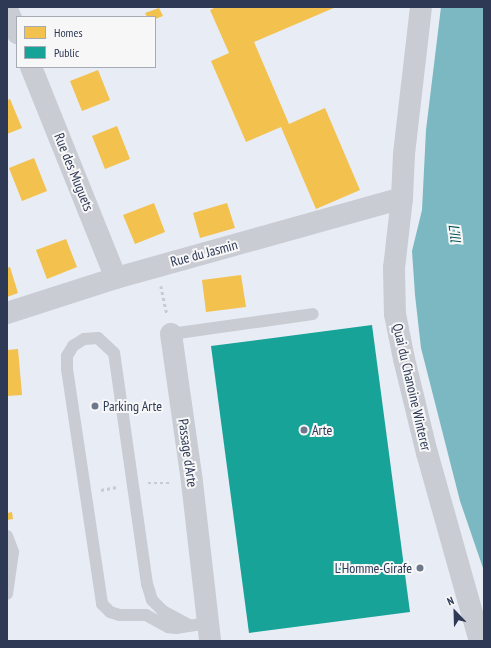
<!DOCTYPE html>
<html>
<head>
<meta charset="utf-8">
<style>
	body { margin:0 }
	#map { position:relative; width:491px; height:648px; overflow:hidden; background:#e8ecf4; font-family:"PT Sans Narrow",sans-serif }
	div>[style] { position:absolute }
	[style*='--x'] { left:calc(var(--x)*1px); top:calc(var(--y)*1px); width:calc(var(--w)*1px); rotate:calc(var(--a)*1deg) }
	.water>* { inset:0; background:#7cb8c2 }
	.homes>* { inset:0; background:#f2c14e }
	.public>* { inset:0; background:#17a398 }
	.path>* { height:2.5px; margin-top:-1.25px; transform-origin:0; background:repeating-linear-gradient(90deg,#c9cbd1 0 3px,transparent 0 6px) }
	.lane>* { height:12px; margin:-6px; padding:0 6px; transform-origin:6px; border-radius:6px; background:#c9ccd3 }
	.street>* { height:22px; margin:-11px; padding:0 11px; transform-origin:11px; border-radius:11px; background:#c9ccd3 }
	.dots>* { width:11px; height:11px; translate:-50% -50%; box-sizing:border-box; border:2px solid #f7f7f7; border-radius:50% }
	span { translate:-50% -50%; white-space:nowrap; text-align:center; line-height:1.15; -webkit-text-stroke:4px #f7f7f7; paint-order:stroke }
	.street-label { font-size:14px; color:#2d3955 }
	.poi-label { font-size:14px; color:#2d3955 }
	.left { translate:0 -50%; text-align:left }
	.right { translate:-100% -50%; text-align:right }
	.water-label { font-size:15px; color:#015259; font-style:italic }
	.frame { position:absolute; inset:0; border:8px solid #2d3955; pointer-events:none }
	.legend { position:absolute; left:16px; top:16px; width:140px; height:52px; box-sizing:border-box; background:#f7f7f7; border:1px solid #a6abb6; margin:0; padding:5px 7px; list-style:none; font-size:12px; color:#2d3955 }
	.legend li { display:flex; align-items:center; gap:8px; height:20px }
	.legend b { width:20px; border:1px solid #a6abb6 }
	.north { position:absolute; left:435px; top:592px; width:40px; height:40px; -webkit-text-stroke:3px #f7f7f7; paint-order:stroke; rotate:337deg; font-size:11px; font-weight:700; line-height:16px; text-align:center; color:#2d3955 }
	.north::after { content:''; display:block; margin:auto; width:14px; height:18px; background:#2d3955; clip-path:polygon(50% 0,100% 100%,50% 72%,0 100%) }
</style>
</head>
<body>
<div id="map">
	<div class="water">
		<i style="clip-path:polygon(441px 7px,484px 7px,484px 571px,460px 501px,421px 348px,415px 295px,412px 251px,422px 210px,426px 130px)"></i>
	</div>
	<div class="homes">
		<i style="clip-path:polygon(216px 7px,336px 7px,254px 42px,289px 124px,325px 108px,360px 190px,316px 209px,281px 127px,246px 142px,211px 61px,229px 53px,210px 10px)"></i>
		<i style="clip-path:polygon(159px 8px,163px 16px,155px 19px,155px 17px,147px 17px,145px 13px)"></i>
		<i style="clip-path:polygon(98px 70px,110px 100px,82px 111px,70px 81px)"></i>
		<i style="clip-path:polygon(10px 99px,22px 128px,7px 134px,7px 100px)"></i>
		<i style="clip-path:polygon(117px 126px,130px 159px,105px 169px,92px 136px)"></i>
		<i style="clip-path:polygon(34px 158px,47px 191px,22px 201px,9px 168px)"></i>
		<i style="clip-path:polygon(154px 203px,165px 232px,135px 244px,123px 215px)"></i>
		<i style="clip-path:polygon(227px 203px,235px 228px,200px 238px,193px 213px)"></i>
		<i style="clip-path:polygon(66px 239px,77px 267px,47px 279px,36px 250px)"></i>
		<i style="clip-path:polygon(10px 267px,18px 293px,7px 297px,7px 268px)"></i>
		<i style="clip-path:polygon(241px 275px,246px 307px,206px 312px,202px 280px)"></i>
		<i style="clip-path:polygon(18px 349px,22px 395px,7px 396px,7px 350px)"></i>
		<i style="clip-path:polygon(12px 512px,13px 519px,7px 520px,7px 513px)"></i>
	</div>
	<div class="public">
		<i style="clip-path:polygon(372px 325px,410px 612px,249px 633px,211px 346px)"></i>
	</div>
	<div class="path">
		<i style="--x:161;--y:286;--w:30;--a:78"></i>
		<i style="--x:148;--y:483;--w:23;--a:0"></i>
		<i style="--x:101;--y:490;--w:16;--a:-11"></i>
	</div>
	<div class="lane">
		<i style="--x:171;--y:334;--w:143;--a:-8"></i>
		<i style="--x:7;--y:536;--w:17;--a:69"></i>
		<i style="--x:13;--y:552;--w:42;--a:98.1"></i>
		<i style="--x:189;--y:625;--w:30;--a:-152"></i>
		<i style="--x:163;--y:611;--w:16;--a:-135"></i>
		<i style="--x:152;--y:600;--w:17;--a:-107"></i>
		<i style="--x:147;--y:584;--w:233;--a:-98.1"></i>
		<i style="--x:114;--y:353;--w:22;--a:-137"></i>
		<i style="--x:98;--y:338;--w:14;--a:176"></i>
		<i style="--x:84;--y:339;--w:13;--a:148"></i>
		<i style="--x:73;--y:346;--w:12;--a:121"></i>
		<i style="--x:67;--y:356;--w:13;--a:90"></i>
		<i style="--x:67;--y:369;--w:238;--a:81.5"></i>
		<i style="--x:102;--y:604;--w:11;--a:45"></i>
		<i style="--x:110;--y:612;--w:10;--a:17"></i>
		<i style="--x:120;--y:615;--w:26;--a:0"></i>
		<i style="--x:146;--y:615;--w:25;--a:29"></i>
		<i style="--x:168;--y:627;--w:8;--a:7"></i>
		<i style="--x:176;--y:628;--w:32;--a:-9"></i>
	</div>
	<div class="street">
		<i style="--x:421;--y:7;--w:149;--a:96.6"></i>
		<i style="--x:404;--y:155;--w:43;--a:92.7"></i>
		<i style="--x:402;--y:198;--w:70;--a:96.5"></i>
		<i style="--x:394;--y:268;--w:46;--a:88.8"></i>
		<i style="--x:395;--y:314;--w:46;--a:78.7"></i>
		<i style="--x:404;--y:359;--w:97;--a:76.3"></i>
		<i style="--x:427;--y:453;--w:195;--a:74.3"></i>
		<i style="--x:7;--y:9;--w:26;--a:67"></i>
		<i style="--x:31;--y:67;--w:227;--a:68.1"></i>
		<i style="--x:7;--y:313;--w:114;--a:-17.8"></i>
		<i style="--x:116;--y:278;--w:297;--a:-15.6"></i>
		<i style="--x:171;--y:334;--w:149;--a:81.9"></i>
		<i style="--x:192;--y:482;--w:160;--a:83.5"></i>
	</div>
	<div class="dots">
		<i style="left:95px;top:406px;background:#6e788d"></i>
		<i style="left:304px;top:430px;background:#6e788d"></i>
		<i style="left:420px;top:568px;background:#6e788d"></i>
	</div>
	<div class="street-label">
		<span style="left:74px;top:172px;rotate:68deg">Rue des Muguets</span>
		<span style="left:204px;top:253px;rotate:-15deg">Rue du Jasmin</span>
		<span style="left:412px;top:387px;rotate:77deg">Quai du Chanoine Winterer</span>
		<span style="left:188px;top:453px;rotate:82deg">Passage d'Arte</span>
	</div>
	<div class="poi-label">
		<span class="left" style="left:103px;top:406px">Parking Arte</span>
		<span class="left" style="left:312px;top:430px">Arte</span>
		<span class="right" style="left:412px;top:568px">L'Homme-Girafe</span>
	</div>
	<div class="water-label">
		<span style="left:455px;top:233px;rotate:83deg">L'Ill</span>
	</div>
	<div class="frame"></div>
	<ul class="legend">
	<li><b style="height:11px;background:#f2c14e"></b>Homes</li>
	<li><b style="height:11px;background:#17a398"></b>Public</li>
	</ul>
	<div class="north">N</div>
</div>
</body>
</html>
